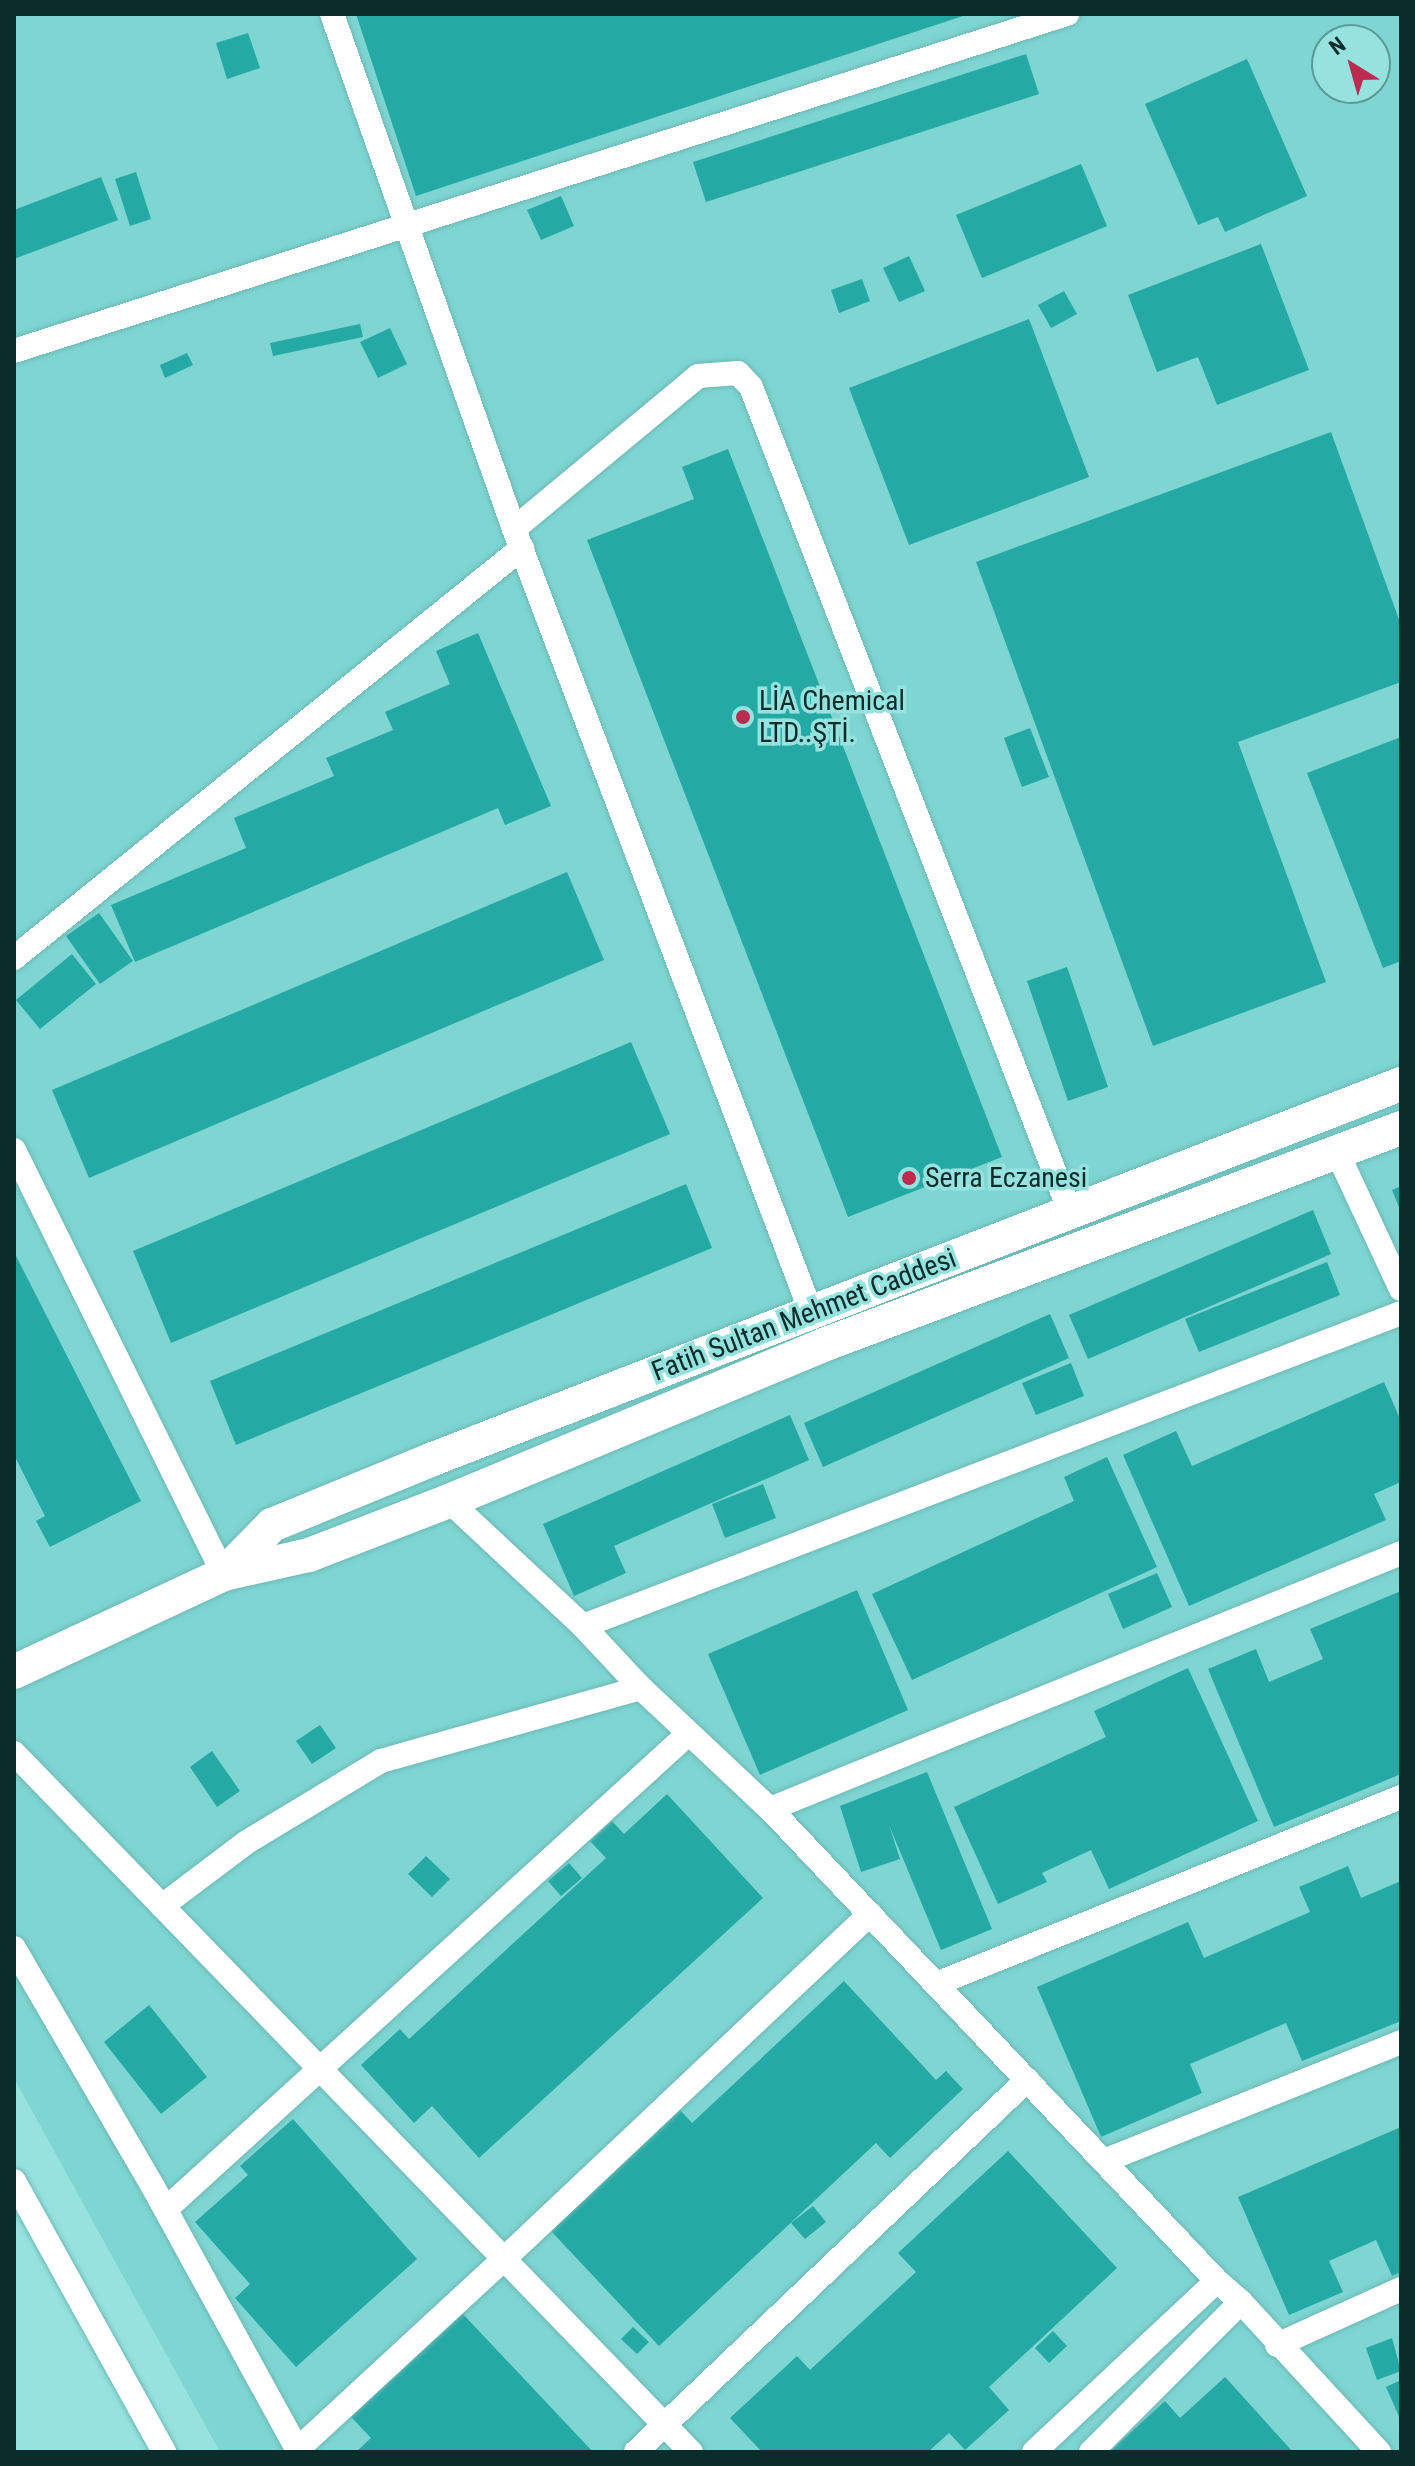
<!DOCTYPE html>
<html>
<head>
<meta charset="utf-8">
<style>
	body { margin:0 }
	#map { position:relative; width:1415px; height:2466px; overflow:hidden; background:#95e2de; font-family:"Roboto Condensed",sans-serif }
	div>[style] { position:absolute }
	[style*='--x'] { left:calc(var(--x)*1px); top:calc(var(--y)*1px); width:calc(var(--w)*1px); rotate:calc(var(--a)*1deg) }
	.built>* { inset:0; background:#7ed5d1 }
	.building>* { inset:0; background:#25a9a5 }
	.roads { filter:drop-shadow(0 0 2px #6cb8b5) drop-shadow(0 0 2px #6cb8b5) }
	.minor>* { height:24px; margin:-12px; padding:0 12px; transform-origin:12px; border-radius:12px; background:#fff }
	.secondary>* { height:34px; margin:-17px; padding:0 17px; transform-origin:17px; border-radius:17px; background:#fff }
	.dots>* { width:22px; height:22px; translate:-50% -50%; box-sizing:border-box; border:4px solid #95e2de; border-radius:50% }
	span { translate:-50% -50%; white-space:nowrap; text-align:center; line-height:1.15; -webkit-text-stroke:7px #95e2de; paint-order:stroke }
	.poi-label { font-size:28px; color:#0a2c2b }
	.left { translate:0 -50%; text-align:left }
	.street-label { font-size:28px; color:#0a2c2b }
	.frame { position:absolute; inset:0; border:16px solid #0a2c2b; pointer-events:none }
	.north { position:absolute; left:1311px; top:24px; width:80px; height:80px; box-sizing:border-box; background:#95e2de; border:2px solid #5d9996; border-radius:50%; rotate:323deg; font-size:22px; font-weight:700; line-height:32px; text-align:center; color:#0a2c2b }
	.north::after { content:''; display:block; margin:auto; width:28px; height:36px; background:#bc2c51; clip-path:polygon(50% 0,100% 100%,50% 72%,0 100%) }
</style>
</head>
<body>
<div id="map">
	<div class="built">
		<i style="clip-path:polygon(evenodd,14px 14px,1401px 14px,1401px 2452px,220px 2452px,14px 2078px,14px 14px,1327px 40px,1375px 40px,1375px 88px,1327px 88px,1327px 40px)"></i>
	</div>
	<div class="building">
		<i style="clip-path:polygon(356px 14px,966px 14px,966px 15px,416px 196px)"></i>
		<i style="clip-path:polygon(248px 33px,260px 68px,227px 79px,216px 43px)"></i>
		<i style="clip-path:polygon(1026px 54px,1039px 94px,706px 202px,693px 162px)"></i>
		<i style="clip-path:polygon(1247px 59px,1307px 196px,1225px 232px,1218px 217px,1198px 225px,1145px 104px)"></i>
		<i style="clip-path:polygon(1081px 164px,1107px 226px,982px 278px,956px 215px)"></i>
		<i style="clip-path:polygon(136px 172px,151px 219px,130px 226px,115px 179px)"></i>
		<i style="clip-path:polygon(101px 177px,118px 220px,14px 259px,14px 210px)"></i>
		<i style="clip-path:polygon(561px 196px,574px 226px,541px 240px,527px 210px)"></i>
		<i style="clip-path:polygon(1261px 244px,1309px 370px,1217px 405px,1198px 357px,1157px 372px,1128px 295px)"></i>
		<i style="clip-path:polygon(909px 256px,925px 291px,899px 302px,883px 268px)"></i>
		<i style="clip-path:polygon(862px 279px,870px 301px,839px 313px,831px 290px)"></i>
		<i style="clip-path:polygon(1064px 291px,1077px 314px,1051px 328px,1038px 305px)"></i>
		<i style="clip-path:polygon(1029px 319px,1089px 477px,909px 545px,849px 388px)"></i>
		<i style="clip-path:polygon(360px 324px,363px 337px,273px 356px,270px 343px)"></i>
		<i style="clip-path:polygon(390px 328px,407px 364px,378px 378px,360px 342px)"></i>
		<i style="clip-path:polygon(187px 353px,193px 365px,165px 378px,160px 365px)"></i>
		<i style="clip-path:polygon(1331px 432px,1401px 625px,1401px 682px,1238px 742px,1326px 982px,1153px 1046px,976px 562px)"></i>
		<i style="clip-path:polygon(728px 449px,1002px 1157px,848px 1217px,587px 540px,694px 499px,682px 467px)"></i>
		<i style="clip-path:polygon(478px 633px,551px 806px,505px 825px,498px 808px,135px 962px,111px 905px,246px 848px,234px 818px,334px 776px,326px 758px,393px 730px,385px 712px,450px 684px,436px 651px)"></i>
		<i style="clip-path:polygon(1030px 728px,1049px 777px,1022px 787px,1004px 738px)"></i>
		<i style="clip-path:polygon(1401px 737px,1401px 961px,1383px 968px,1307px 773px)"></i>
		<i style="clip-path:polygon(567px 872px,604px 960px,89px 1178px,52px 1090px)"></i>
		<i style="clip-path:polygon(99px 913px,133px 961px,100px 984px,66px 936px)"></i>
		<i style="clip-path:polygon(72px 954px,96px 984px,40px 1029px,16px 1000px)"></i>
		<i style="clip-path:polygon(1067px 967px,1108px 1087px,1068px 1101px,1027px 981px)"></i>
		<i style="clip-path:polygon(631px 1042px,670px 1134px,171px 1343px,133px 1251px)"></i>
		<i style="clip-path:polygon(686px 1184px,712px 1248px,236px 1445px,210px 1381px)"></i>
		<i style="clip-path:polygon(1401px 1186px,1401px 1212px,1392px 1190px)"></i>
		<i style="clip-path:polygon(1313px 1210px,1331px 1254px,1088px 1359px,1069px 1315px)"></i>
		<i style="clip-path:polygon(14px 1252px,141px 1501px,50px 1547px,36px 1521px,45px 1516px,14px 1455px)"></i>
		<i style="clip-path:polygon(1327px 1262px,1340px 1295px,1199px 1352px,1185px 1319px)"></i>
		<i style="clip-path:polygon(1050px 1314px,1069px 1358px,823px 1467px,804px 1423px)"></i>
		<i style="clip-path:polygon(1071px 1363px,1084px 1396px,1036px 1415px,1022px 1383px)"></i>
		<i style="clip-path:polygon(1384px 1382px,1401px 1421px,1401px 1482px,1374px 1494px,1386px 1520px,1189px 1606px,1123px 1455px,1176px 1431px,1192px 1466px)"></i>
		<i style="clip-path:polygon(790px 1415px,809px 1460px,614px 1546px,626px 1573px,574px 1596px,543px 1524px)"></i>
		<i style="clip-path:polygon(1107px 1457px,1157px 1567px,912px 1680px,872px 1594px,1074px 1501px,1064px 1477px)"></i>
		<i style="clip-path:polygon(763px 1484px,776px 1518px,725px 1538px,712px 1504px)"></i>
		<i style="clip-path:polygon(1157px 1573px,1172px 1607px,1123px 1629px,1108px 1594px)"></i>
		<i style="clip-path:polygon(857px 1590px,908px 1710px,760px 1775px,708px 1654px)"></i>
		<i style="clip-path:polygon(1401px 1591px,1401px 1774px,1274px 1827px,1208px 1669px,1256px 1649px,1269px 1682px,1323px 1659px,1310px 1629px)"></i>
		<i style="clip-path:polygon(1188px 1668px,1258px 1821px,1109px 1889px,1091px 1850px,1042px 1873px,1047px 1882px,998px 1904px,954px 1807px,1106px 1737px,1094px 1711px)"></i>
		<i style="clip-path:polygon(320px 1725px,336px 1748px,312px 1764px,296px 1741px)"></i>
		<i style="clip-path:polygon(212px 1751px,240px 1791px,217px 1807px,190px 1767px)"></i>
		<i style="clip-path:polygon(927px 1772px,992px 1929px,941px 1950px,889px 1825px,900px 1859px,861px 1872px,840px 1806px)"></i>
		<i style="clip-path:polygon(667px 1794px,763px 1898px,479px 2158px,432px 2106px,414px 2123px,361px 2065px,400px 2029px,409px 2039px,606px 1858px,590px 1841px,612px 1821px,624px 1834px)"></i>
		<i style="clip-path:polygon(426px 1856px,450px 1879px,432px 1897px,408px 1874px)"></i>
		<i style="clip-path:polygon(569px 1863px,582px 1878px,561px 1896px,548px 1881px)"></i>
		<i style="clip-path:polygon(1348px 1866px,1361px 1898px,1401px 1881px,1401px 2021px,1302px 2061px,1286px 2023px,1190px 2064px,1202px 2093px,1101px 2137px,1037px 1987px,1188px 1922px,1204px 1958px,1310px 1912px,1299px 1887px)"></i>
		<i style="clip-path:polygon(844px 1981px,936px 2080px,946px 2071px,963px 2089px,890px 2158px,876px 2143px,659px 2346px,551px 2231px,680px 2110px,692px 2123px)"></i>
		<i style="clip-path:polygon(149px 2005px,207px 2077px,161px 2114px,104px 2042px)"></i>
		<i style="clip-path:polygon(293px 2119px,417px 2259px,296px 2367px,235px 2298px,250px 2284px,195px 2222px,248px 2175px,240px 2166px)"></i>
		<i style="clip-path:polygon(1401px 2127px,1401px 2272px,1392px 2276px,1376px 2240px,1329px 2261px,1343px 2292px,1289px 2315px,1238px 2197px)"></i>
		<i style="clip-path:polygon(1008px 2151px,1117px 2268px,989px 2387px,1009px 2410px,965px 2450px,949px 2433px,928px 2452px,762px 2452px,730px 2418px,797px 2356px,810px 2370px,916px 2272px,898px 2253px)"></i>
		<i style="clip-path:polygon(813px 2206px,826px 2222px,805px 2239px,791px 2223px)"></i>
		<i style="clip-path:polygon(462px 2313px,593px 2452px,356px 2452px,371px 2438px,351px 2417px)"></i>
		<i style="clip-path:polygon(633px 2327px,649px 2342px,637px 2354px,621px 2339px)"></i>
		<i style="clip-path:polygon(1053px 2331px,1067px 2346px,1049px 2363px,1035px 2348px)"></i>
		<i style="clip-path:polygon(1392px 2338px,1401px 2371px,1377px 2380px,1366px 2348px)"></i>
		<i style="clip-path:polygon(1225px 2377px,1293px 2452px,1109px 2452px,1165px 2401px,1180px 2418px)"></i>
		<i style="clip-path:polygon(1401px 2380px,1401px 2421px,1386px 2387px)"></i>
	</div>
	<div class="roads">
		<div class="minor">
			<i style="--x:332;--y:14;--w:546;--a:70.54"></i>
			<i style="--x:514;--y:529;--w:837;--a:69.23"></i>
			<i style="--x:14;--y:351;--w:1106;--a:-17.75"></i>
			<i style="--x:514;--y:529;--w:239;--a:-39.7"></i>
			<i style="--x:698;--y:376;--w:40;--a:-4.3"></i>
			<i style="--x:738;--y:373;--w:19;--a:47"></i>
			<i style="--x:751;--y:387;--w:885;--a:68.86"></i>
			<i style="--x:14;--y:958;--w:653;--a:-38.91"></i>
			<i style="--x:14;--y:1150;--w:473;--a:63.7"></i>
			<i style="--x:1337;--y:1152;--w:151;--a:65"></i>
			<i style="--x:449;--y:1501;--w:183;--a:43"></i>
			<i style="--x:583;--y:1626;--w:85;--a:46.9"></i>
			<i style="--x:641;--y:1688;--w:177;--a:43.2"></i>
			<i style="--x:770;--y:1809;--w:650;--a:46.56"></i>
			<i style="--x:1217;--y:2281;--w:32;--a:41"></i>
			<i style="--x:1241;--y:2302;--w:204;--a:47.4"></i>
			<i style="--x:583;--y:1626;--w:876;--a:-20.94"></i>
			<i style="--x:14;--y:1753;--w:973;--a:45.92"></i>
			<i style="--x:770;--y:1809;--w:681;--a:-22.08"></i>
			<i style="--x:162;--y:1906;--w:106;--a:-37"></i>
			<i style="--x:247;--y:1842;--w:157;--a:-31.2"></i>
			<i style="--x:381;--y:1761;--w:270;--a:-15.7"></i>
			<i style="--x:14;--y:1948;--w:274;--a:59.8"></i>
			<i style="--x:152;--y:2185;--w:305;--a:61.2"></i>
			<i style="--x:936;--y:1984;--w:501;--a:-21.91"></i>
			<i style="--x:1104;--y:2161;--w:320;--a:-21.8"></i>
			<i style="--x:14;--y:2181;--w:310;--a:61"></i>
			<i style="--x:166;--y:2209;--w:706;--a:-42.3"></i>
			<i style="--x:1277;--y:2345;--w:136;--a:-24.3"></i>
			<i style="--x:298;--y:2449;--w:280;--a:-42.7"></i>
			<i style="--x:504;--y:2259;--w:503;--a:-43.31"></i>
			<i style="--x:636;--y:2452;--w:540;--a:-43.57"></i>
			<i style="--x:1034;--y:2452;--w:250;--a:-43.1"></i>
			<i style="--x:1091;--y:2452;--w:212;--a:-45"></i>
		</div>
		<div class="secondary">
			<i style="--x:224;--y:1574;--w:69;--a:-45.6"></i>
			<i style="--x:272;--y:1525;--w:174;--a:-22.3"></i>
			<i style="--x:433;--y:1459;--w:1038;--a:-21.18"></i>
			<i style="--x:14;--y:1672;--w:232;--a:-25"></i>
			<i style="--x:224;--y:1574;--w:87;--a:-12.6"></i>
			<i style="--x:309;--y:1555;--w:150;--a:-21.1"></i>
			<i style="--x:449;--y:1501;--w:408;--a:-22.6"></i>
			<i style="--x:826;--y:1344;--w:614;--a:-20.59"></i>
		</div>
	</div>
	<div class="dots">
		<i style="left:743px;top:717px;background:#bc2c51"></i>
		<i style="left:909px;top:1178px;background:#bc2c51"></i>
	</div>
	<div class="poi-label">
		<span class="left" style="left:759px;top:717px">LİA Chemical<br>LTD..ŞTİ.</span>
		<span class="left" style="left:925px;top:1178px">Serra Eczanesi</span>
	</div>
	<div class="street-label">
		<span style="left:804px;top:1315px;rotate:-21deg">Fatih Sultan Mehmet Caddesi</span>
	</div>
	<div class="frame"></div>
	<div class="north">N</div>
</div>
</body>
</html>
